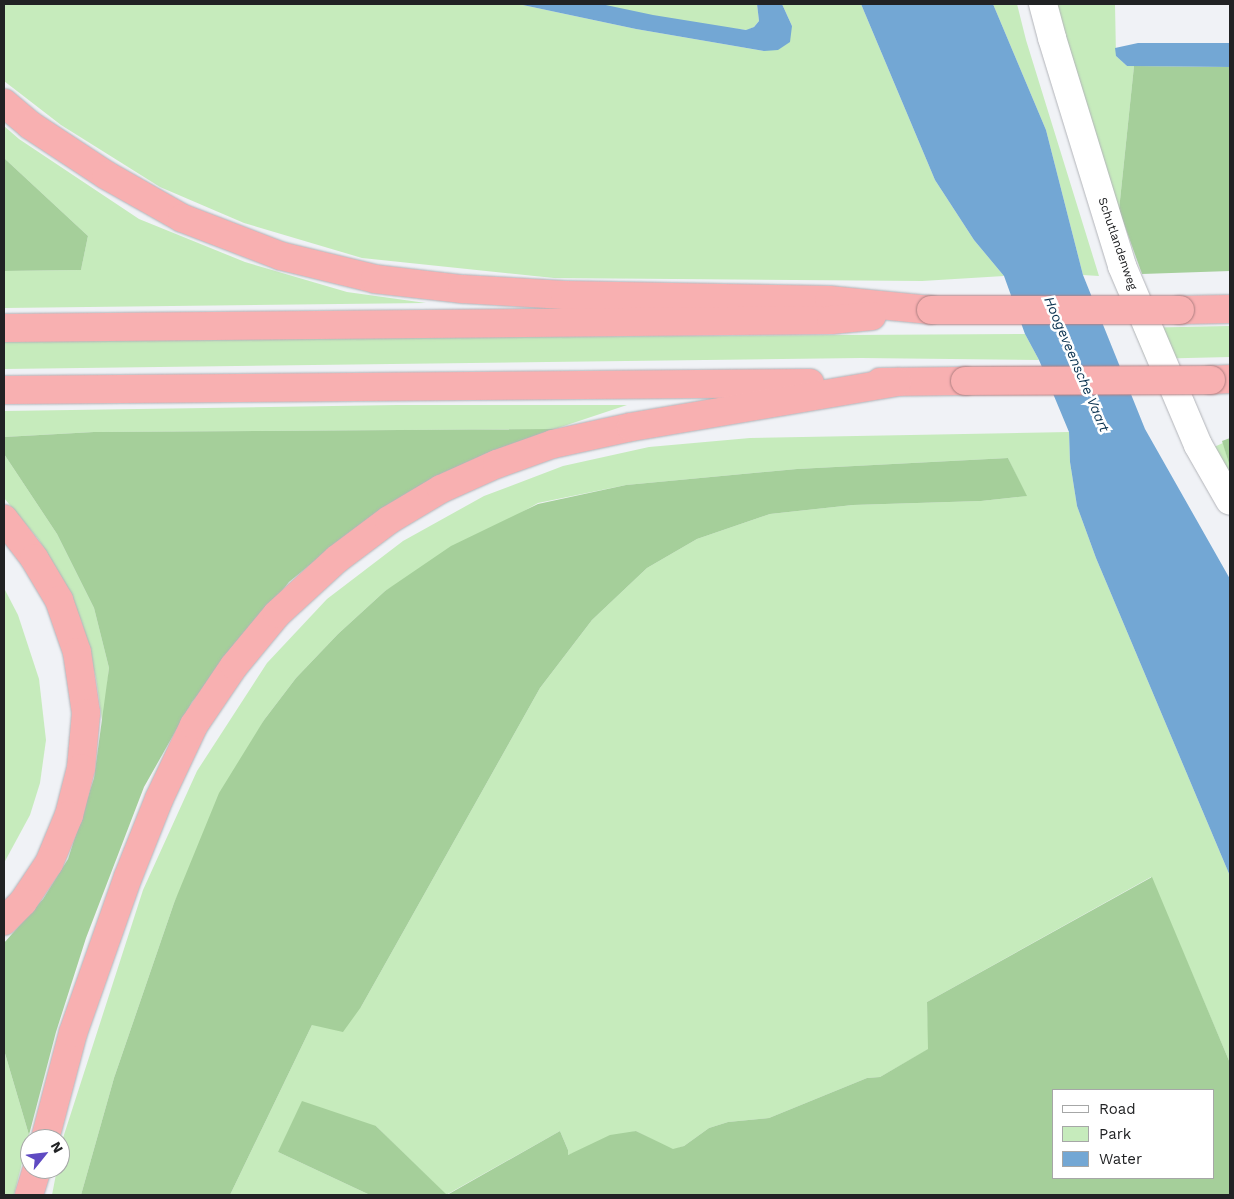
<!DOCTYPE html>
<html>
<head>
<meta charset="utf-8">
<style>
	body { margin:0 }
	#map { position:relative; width:1234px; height:1199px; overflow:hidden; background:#f0f2f6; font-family:"Work Sans",sans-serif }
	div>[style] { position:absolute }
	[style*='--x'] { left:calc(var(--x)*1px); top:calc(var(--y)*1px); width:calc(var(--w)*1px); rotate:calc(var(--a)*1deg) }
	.green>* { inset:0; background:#c6ebbc }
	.forest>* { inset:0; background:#a5cf9a }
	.water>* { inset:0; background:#73a7d4 }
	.roads { filter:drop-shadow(0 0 1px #b2b4b9) drop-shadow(0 0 1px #b2b4b9) }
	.minor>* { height:28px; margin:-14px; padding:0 14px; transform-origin:14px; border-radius:14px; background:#fff }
	.highway>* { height:28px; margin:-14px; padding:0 14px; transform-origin:14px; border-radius:14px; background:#f8b0b1 }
	.bridges { filter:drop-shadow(0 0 1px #ad7e80) drop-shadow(0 0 1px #ad7e80) }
	.highway-bridge>* { height:28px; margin:-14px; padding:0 14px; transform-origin:14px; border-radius:14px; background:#f8b0b1 }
	span { translate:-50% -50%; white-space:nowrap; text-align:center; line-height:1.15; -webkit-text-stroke:5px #fff; paint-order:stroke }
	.street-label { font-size:12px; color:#212224 }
	.water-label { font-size:14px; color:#07304e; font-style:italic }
	.frame { position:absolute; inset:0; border:5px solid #212224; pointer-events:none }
	.legend { position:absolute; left:1052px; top:1089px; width:162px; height:90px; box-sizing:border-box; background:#fff; border:1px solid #a6a7a7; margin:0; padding:6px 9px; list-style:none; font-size:15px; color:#212224 }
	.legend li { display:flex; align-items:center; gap:10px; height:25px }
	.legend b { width:25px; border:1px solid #a6a7a7 }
	.north { position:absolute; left:20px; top:1129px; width:50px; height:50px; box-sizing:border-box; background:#fff; border:1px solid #a6a7a7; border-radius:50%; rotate:61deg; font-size:14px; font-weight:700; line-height:20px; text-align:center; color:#212224 }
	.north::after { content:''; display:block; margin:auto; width:18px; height:22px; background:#5f4ac2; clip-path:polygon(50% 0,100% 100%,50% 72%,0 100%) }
</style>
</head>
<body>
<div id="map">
	<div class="green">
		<i style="clip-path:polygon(4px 4px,518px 4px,636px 29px,764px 51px,792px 26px,782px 4px,861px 4px,935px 180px,974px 240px,1004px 276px,922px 281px,554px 278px,362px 258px,244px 223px,160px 187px,61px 125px,4px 81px)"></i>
		<i style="clip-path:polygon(594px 4px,757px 4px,759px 21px,754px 27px,747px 30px,654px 20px)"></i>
		<i style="clip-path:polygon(993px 4px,1017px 4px,1026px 40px,1099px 276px,1083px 275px,1046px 130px)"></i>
		<i style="clip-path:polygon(1056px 4px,1115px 4px,1116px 56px,1127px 66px,1134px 66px,1119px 210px)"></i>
		<i style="clip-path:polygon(4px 126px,19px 139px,139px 219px,245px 262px,347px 292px,426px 303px,4px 308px,4px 271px,81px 270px,88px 236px,4px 158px)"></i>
		<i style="clip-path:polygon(1230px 326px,1230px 357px,1146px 359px,1133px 328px)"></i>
		<i style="clip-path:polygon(1025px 334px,1039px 360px,861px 358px,4px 369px,4px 340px)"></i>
		<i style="clip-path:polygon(397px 405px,627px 405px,555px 429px,94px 432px,4px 437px,4px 411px)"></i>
		<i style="clip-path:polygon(1069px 432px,1070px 462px,1077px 506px,1096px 558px,1230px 876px,1230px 1063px,1151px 877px,927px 1002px,929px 1049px,880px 1077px,867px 1078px,769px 1118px,728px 1122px,709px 1128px,684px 1146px,673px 1150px,636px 1131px,568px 1155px,568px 1150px,560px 1131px,446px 1195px,376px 1126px,278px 1152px,370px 1195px,230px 1195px,312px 1025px,361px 1007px,540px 688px,592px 620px,647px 568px,697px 539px,770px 514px,853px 505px,981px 501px,1026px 496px,1008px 458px,797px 469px,626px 485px,538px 503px,385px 591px,338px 634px,296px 678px,264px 720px,174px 903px,114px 1078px,81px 1195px,52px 1195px,57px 1169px,60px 1169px,62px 1141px,143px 890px,197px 771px,267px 663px,327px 599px,403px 541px,484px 496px,563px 466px,649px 447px,750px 438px)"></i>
		<i style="clip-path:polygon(1223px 443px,1230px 467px,1230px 484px,1214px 447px)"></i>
		<i style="clip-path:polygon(4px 454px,57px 534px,94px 608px,109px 668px,103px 727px,96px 678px,82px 623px,60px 575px,39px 540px,4px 498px)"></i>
		<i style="clip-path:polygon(4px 588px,18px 615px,39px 679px,46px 740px,40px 783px,30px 815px,4px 863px)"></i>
		<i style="clip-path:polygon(4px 1050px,29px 1135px,14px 1195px,4px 1195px)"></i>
	</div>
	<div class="forest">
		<i style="clip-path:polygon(1134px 66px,1230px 67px,1230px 271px,1142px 274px,1119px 210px)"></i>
		<i style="clip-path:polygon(4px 158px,88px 236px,81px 270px,4px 271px)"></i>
		<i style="clip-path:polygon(555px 429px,485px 454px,402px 500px,345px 536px,289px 582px,192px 702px,144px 787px,86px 938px,56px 1032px,29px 1135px,4px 1050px,4px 943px,43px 899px,68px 859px,94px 778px,109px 668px,94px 608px,57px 534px,4px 454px,4px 437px,94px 432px)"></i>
		<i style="clip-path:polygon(1230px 438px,1230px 467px,1222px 441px)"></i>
		<i style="clip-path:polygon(1008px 458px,1027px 496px,981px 501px,853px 505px,770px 514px,697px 539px,647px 568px,592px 620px,540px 688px,361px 1007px,343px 1032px,312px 1025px,230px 1195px,81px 1195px,114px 1078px,174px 903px,219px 793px,264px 720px,296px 678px,338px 634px,385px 591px,451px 546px,538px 504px,626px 485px,797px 469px)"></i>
		<i style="clip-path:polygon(evenodd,1152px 877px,1230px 1063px,1230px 1195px,447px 1195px,560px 1131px,568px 1150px,568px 1155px,610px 1135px,636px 1131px,673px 1149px,684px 1146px,709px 1128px,728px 1122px,769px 1118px,867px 1078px,880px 1077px,928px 1049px,927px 1002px,1152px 877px,1213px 1090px,1213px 1178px,1053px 1178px,1053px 1090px,1213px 1090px)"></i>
		<i style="clip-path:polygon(302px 1101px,376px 1126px,447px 1195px,370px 1195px,278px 1152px)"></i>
	</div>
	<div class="water">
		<i style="clip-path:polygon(518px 4px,601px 4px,653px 15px,746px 30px,754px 27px,759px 21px,757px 4px,782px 4px,792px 26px,790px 42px,778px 50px,764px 51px,636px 29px)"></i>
		<i style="clip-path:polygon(861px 4px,993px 4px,1046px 130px,1083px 275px,1145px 429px,1230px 579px,1230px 876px,1096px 558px,1077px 506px,1070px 462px,1069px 432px,1039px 360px,1025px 334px,1004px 276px,974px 240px,935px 180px)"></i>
		<i style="clip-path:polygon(1138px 43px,1230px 43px,1230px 67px,1127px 66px,1116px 56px,1115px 48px)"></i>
	</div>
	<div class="roads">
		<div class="minor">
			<i style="--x:1043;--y:4;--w:35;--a:75"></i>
			<i style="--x:1052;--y:38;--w:239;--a:72.9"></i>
			<i style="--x:1122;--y:266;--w:194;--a:67"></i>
			<i style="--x:1198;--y:445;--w:64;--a:60.3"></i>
		</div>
		<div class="highway">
			<i style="--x:4;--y:103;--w:34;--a:40"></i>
			<i style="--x:30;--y:125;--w:91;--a:33.3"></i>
			<i style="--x:106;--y:175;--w:87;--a:29.5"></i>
			<i style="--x:182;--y:218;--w:106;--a:21"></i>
			<i style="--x:281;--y:256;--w:97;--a:13.7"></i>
			<i style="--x:375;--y:279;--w:88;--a:6.6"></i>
			<i style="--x:462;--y:289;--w:103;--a:3.3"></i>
			<i style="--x:565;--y:295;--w:264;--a:1.1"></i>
			<i style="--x:829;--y:300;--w:102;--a:5.6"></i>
			<i style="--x:1180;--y:310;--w:50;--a:-1.1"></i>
			<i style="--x:4;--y:328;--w:827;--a:-0.55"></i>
			<i style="--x:831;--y:320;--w:41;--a:-5.6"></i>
			<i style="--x:1211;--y:380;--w:19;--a:-3"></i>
			<i style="--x:880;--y:382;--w:85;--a:-0.7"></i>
			<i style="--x:4;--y:390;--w:806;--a:-0.5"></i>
			<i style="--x:4;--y:519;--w:49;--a:52.4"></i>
			<i style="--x:34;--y:558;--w:49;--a:59.2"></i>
			<i style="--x:59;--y:600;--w:55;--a:70.9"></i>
			<i style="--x:77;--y:652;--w:62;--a:81.6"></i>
			<i style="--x:86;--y:713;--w:55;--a:95.2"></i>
			<i style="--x:81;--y:768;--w:49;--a:104.3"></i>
			<i style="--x:69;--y:815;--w:52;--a:112.6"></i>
			<i style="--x:49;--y:863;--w:47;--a:123.7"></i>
			<i style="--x:23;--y:902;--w:27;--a:135"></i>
			<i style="--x:45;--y:1139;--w:110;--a:-75.2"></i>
			<i style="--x:73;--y:1033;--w:165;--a:-70.6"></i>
			<i style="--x:128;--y:877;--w:84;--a:-68.3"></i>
			<i style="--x:159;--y:799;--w:82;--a:-64.7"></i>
			<i style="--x:194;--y:725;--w:71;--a:-55.9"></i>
			<i style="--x:234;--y:666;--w:67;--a:-50.4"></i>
			<i style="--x:277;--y:614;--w:81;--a:-42.5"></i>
			<i style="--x:337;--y:559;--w:65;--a:-36.9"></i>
			<i style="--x:389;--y:520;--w:61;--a:-30.8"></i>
			<i style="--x:441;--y:489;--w:61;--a:-24.1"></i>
			<i style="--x:497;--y:464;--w:59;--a:-19.7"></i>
			<i style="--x:553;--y:444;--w:80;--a:-12.3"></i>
			<i style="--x:631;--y:427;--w:270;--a:-9.6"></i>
			<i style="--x:29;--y:1195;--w:27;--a:-73"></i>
		</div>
	</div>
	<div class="bridges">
		<div class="highway-bridge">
			<i style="--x:931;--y:310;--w:249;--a:0"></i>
			<i style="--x:965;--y:381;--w:246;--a:-0.2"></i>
		</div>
	</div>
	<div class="street-label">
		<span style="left:1117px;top:244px;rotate:71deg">Schutlandenweg</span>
	</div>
	<div class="water-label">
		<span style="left:1077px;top:364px;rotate:67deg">Hoogeveensche Vaart</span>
	</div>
	<div class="frame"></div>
	<ul class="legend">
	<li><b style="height:6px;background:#fff"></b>Road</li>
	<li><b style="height:14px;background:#c6ebbc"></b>Park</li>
	<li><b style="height:14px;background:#73a7d4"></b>Water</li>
	</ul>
	<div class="north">N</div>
</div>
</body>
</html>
